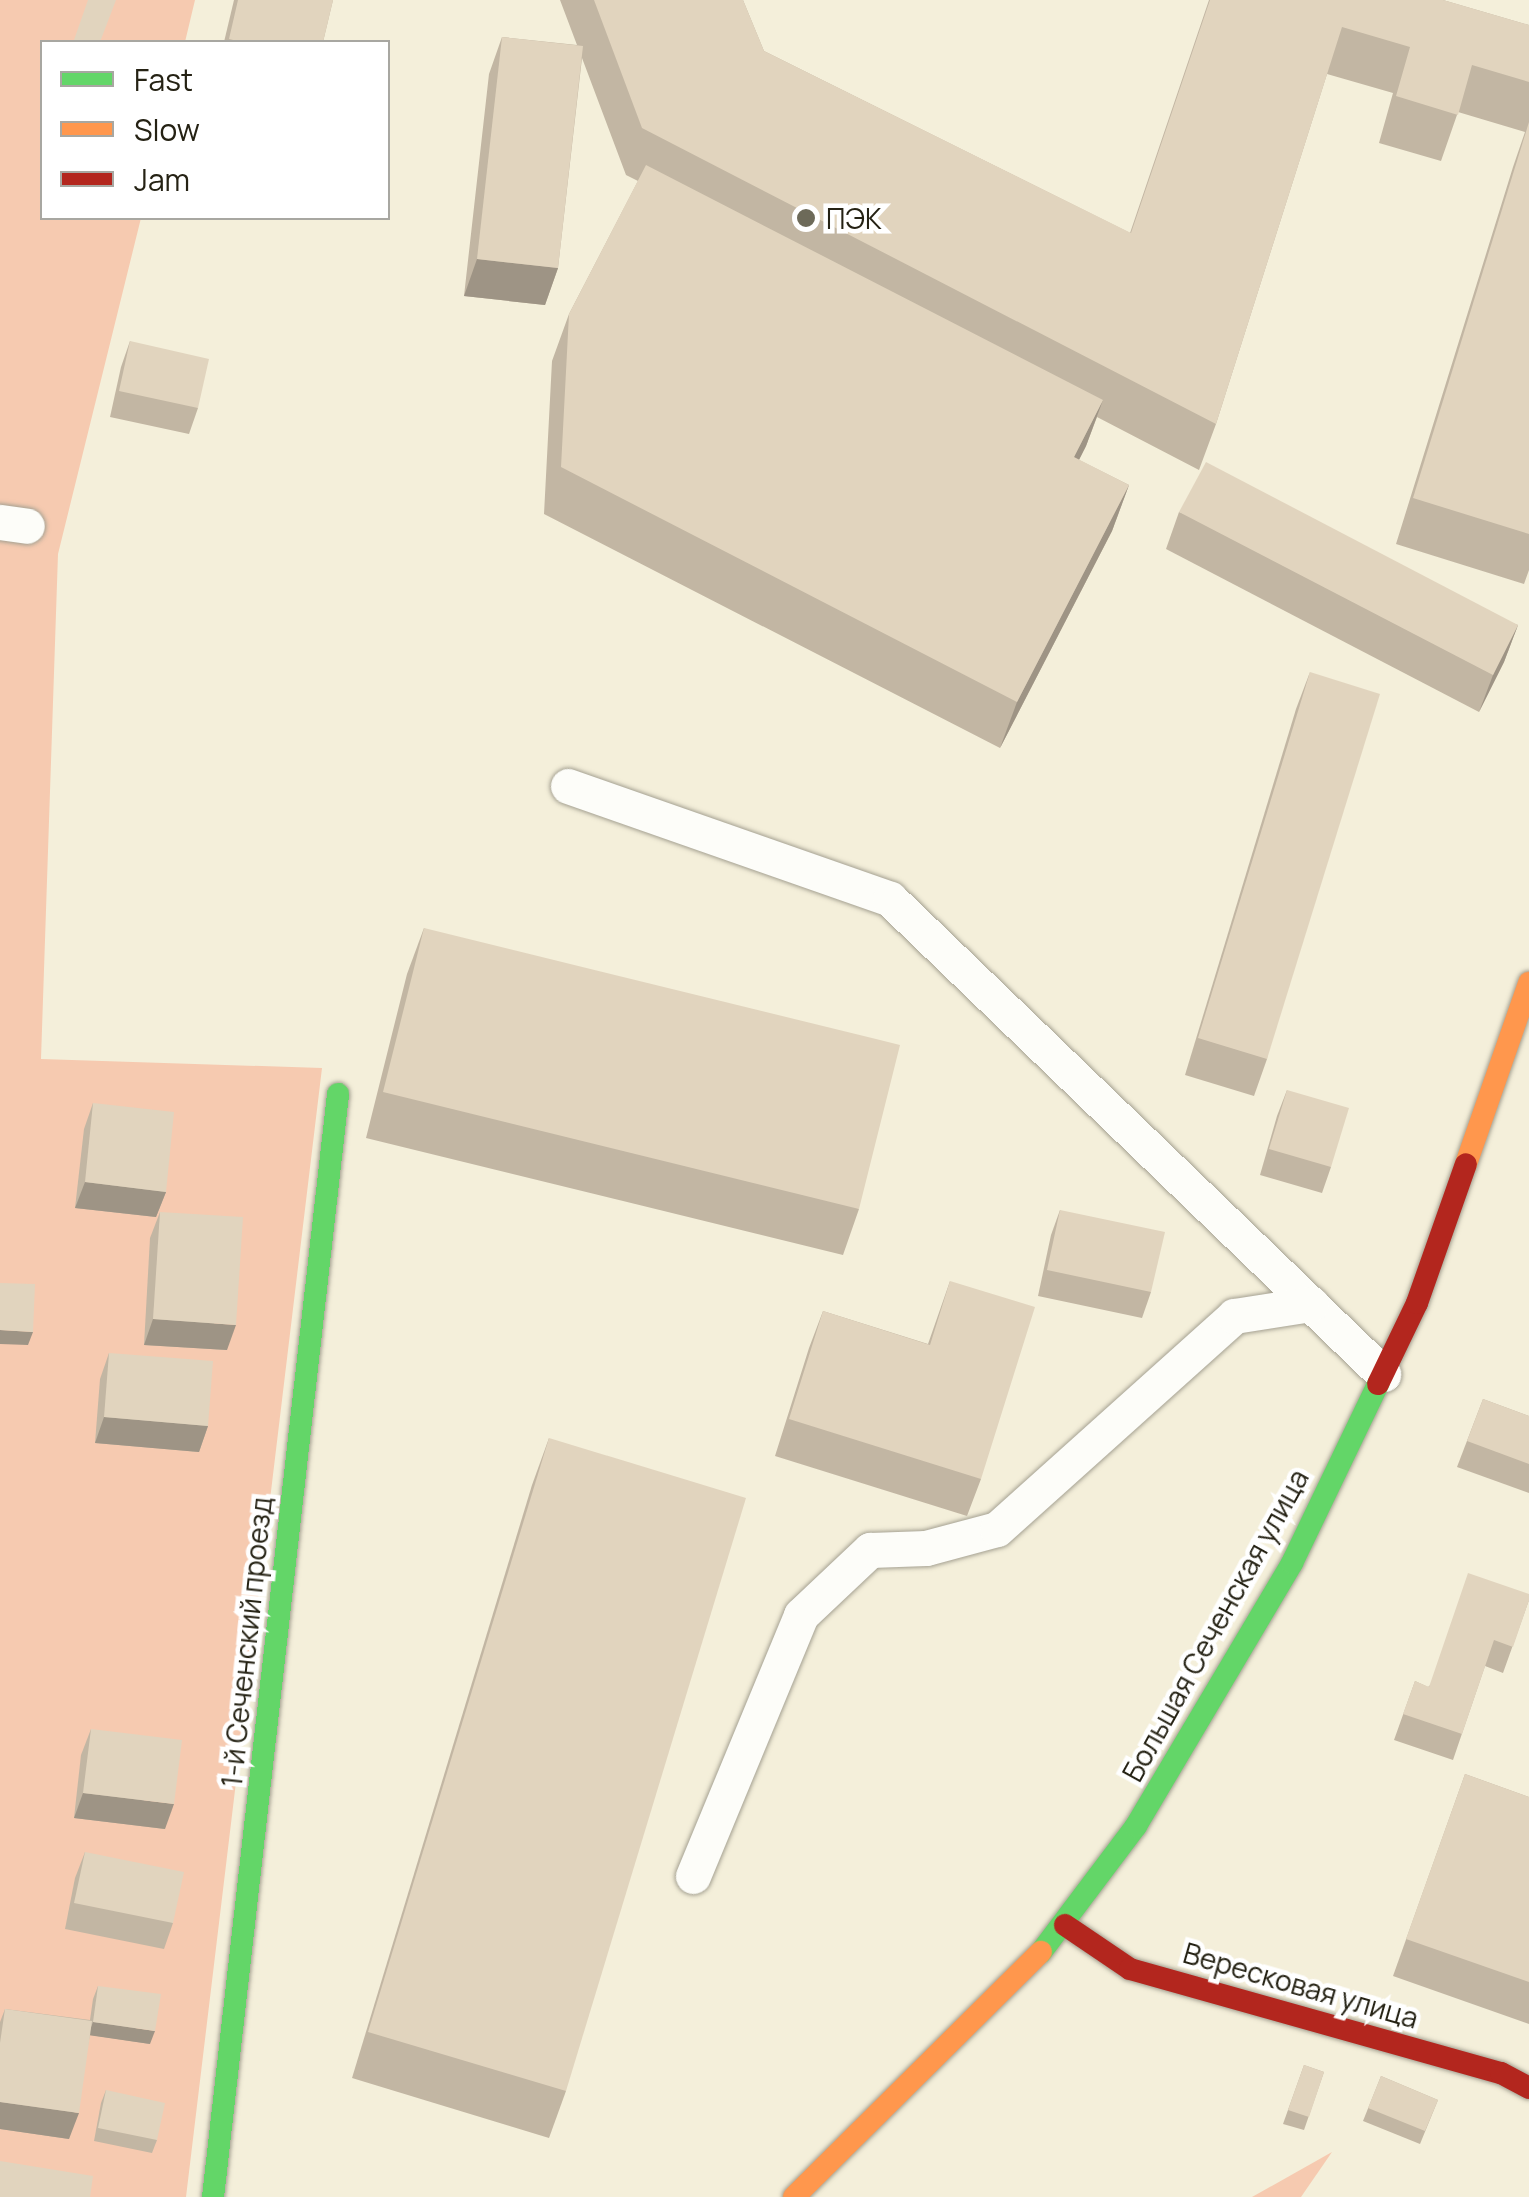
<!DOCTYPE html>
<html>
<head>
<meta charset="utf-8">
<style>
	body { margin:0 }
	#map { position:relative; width:1529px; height:2197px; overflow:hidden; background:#f4efda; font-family:Manrope,sans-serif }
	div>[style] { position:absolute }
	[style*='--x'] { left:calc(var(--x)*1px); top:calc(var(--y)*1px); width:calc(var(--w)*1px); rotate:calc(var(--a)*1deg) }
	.green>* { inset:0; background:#f6cab0 }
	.roads { filter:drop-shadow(0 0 2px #a5a192) drop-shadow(0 0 2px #a5a192) }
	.lane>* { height:35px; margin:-17.5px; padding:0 17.5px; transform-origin:17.5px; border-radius:17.5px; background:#fdfdf9 }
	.fast>* { height:22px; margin:-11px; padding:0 11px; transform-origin:11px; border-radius:11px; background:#63d668 }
	.slow>* { height:22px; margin:-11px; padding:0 11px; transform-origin:11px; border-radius:11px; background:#ff974d }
	.jam>* { height:22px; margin:-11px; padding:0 11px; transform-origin:11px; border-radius:11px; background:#b3261e }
	.wall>* { inset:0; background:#c2b6a3 }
	.shaded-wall>* { inset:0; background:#9e9485 }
	.building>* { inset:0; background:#e1d4be }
	.dots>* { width:28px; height:28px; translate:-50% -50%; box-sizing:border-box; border:5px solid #fff; border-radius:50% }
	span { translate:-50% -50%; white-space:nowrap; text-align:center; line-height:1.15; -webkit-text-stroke:9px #fff; paint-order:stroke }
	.poi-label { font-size:28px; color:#252214 }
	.left { translate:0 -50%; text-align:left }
	.street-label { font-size:28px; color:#252214 }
	.legend { position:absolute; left:40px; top:40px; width:350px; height:180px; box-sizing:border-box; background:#fff; border:2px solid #a8a7a1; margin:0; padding:12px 18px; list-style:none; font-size:30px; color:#252214 }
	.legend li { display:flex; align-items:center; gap:20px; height:50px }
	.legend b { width:50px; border:2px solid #a8a7a1 }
</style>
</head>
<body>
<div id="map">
	<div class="green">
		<i style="clip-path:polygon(0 0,195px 0,185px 42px,42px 42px,42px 218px,141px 218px,58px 554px,41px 1059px,322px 1068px,186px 2197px,0 2197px)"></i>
		<i style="clip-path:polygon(1332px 2152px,1301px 2197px,1252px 2197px)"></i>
	</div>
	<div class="roads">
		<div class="lane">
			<i style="--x:0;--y:522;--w:27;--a:8"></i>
			<i style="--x:568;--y:786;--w:341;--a:19.3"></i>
			<i style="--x:890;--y:899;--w:685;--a:43.93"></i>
			<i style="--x:693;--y:1876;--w:282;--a:-67.5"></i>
			<i style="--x:801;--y:1615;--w:95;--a:-43.3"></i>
			<i style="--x:870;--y:1550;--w:56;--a:-2"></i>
			<i style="--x:926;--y:1548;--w:73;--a:-15"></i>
			<i style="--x:997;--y:1529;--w:319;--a:-41.9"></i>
			<i style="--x:1234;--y:1316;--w:78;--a:-8.9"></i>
		</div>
		<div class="fast">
			<i style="--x:1041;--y:1952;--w:158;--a:-53"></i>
			<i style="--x:1136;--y:1826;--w:306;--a:-59.3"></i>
			<i style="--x:1292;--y:1563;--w:199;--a:-64.3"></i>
			<i style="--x:213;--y:2197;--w:1110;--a:-83.53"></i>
		</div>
		<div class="slow">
			<i style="--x:1466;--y:1164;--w:192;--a:-70.8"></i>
			<i style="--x:794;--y:2197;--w:348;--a:-44.8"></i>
		</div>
		<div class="jam">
			<i style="--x:1378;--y:1384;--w:90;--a:-64.3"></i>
			<i style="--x:1417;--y:1303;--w:147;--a:-70.6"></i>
			<i style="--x:1065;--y:1925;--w:78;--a:34.1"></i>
			<i style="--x:1130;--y:1969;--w:385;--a:15.7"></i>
			<i style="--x:1501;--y:2073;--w:32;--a:28"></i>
		</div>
	</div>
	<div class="wall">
		<i style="clip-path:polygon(234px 0,333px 0,323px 42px,224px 42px)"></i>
		<i style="clip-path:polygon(560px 0,743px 0,764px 51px,1130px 233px,1209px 0,1443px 0,1529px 25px,1529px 570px,1524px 584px,1396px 544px,1513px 167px,1525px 132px,1458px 112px,1441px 161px,1379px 143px,1393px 93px,1327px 74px,1216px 424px,1199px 470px,1097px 417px,1086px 446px,1079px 460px,1129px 485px,1112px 531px,1000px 748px,544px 514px,552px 361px,569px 314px,638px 181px,626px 175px,582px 58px,558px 268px,545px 305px,464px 296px,489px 74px,502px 37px,577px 45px)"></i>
		<i style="clip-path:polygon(130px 341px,198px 408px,189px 434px,110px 417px,121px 367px)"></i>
		<i style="clip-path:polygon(1179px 512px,1518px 625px,1504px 662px,1479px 712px,1166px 549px)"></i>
		<i style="clip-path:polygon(1310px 672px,1267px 1059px,1254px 1096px,1185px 1075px,1296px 709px)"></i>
		<i style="clip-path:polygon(424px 928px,859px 1209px,843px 1255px,366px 1138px,407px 974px)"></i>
		<i style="clip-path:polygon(1287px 1090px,1331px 1167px,1322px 1193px,1260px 1175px,1277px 1116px)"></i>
		<i style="clip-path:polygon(93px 1103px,166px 1192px,156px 1217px,75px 1208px,84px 1129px)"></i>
		<i style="clip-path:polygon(1060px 1210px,1151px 1292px,1142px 1318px,1038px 1296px,1051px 1235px)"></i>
		<i style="clip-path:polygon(160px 1212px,227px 1350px,144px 1345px,150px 1238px)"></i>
		<i style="clip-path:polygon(950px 1281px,981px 1479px,967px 1516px,775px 1456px,809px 1348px,823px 1311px,928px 1344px)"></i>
		<i style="clip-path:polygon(109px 1353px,208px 1426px,199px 1452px,95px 1443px,100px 1379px)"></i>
		<i style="clip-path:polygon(1483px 1399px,1529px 1416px,1529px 1493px,1457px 1467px)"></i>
		<i style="clip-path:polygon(549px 1438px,566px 2091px,549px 2138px,352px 2078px,532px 1485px)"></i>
		<i style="clip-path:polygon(1529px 1600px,1503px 1673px,1485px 1666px,1453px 1760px,1394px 1740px,1415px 1681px,1428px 1687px)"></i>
		<i style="clip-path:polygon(91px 1729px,165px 1829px,74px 1818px,81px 1755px)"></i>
		<i style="clip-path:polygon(1465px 1774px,1529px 1797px,1529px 2024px,1393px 1976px)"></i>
		<i style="clip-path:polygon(85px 1852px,173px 1923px,164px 1949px,65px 1929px,75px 1878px)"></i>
		<i style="clip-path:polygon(98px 1986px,150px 2044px,90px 2035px,69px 2139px,0 2129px,0 2022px,5px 2009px,90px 2020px,93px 1999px)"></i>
		<i style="clip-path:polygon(1304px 2065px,1324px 2072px,1304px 2130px,1283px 2124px)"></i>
		<i style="clip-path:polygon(1381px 2076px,1438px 2100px,1420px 2144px,1363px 2121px)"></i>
		<i style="clip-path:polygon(106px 2090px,157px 2140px,152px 2153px,94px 2141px,101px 2103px)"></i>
	</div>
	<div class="shaded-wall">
		<i style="clip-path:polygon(477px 259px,558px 268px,545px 305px,464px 296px)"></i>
		<i style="clip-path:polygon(1103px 400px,1086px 446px,1057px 503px,1074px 457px)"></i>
		<i style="clip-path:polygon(1129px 485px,1112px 531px,1000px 748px,1017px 702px)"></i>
		<i style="clip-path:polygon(1518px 625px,1504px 662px,1479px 712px,1493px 675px)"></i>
		<i style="clip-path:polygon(85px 1182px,166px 1192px,156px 1217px,75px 1208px)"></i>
		<i style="clip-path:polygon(153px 1319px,236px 1325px,227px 1350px,144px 1345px)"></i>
		<i style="clip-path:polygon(0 1330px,33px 1332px,28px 1345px,0 1344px)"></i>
		<i style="clip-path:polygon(104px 1417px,208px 1426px,199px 1452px,95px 1443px)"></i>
		<i style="clip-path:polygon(83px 1793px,174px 1804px,165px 1829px,74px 1818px)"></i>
		<i style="clip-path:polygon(93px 2022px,155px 2031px,150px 2044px,88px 2035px)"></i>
		<i style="clip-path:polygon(0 2102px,79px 2113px,69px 2139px,0 2129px)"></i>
	</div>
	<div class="building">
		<i style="clip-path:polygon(88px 0,116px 0,100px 42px,82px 42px,74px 40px)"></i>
		<i style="clip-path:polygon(238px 0,333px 0,323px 42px,242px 42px,229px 39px)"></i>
		<i style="clip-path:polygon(594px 0,743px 0,764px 51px,1131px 233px,1210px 0,1443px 0,1529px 25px,1529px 82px,1472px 65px,1458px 115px,1396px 96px,1410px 47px,1342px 27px,1216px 424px,642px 128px)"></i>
		<i style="clip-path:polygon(502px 37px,583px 46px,558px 268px,477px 259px)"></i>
		<i style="clip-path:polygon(1529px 122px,1529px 534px,1413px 498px)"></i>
		<i style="clip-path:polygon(646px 165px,1103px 400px,1074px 457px,1129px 485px,1017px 702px,561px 467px,569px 314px)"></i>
		<i style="clip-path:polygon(130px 341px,209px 359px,198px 408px,119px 391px)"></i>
		<i style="clip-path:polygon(1206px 462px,1518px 625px,1493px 675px,1179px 512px)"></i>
		<i style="clip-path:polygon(1310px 672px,1380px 694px,1267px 1059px,1198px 1038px)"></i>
		<i style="clip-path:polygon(424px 928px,900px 1045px,859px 1209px,383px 1092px)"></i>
		<i style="clip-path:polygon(1287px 1090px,1349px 1108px,1331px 1167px,1269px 1149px)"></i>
		<i style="clip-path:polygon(93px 1103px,174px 1112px,166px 1192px,85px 1182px)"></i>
		<i style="clip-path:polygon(1060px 1210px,1165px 1232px,1151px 1292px,1047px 1270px)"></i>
		<i style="clip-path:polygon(160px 1212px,243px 1217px,236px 1325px,153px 1319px)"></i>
		<i style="clip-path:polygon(950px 1281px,1035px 1307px,981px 1479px,789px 1419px,823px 1311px,930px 1345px)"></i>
		<i style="clip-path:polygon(0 1283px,35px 1284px,33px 1332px,0 1330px)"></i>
		<i style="clip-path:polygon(109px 1353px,213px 1361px,208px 1426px,104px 1417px)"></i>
		<i style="clip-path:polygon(1483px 1399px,1529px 1416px,1529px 1464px,1467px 1441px)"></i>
		<i style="clip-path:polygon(549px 1438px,746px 1498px,566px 2091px,368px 2032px)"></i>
		<i style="clip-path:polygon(1468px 1573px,1529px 1594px,1529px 1600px,1513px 1647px,1494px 1640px,1462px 1734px,1403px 1714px,1415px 1681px,1429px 1687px)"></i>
		<i style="clip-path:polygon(91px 1729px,182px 1740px,174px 1804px,83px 1793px)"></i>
		<i style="clip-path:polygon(1465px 1774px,1529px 1797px,1529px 1982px,1406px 1939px)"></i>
		<i style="clip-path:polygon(85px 1852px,184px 1872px,173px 1923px,74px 1903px)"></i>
		<i style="clip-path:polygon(98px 1986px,161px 1994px,155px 2031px,93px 2022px)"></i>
		<i style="clip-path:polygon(5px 2009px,92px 2021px,79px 2113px,0 2102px,0 2043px)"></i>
		<i style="clip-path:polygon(1304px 2065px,1324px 2072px,1309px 2117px,1288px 2110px)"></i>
		<i style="clip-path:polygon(1381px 2076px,1438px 2100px,1425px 2131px,1368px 2108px)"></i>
		<i style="clip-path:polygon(106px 2090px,165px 2103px,157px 2140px,98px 2128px)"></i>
		<i style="clip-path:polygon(0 2161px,93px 2176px,90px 2197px,0 2197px)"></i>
	</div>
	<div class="dots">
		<i style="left:806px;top:218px;background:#6d6a59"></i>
	</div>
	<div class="poi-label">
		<span class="left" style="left:826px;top:218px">ПЭК</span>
	</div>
	<div class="street-label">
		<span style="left:1215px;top:1625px;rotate:-61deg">Большая Сеченская улица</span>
		<span style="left:246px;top:1642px;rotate:-84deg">1-й Сеченский проезд</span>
		<span style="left:1301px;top:1985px;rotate:16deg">Вересковая улица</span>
	</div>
	<ul class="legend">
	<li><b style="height:12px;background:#63d668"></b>Fast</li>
	<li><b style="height:12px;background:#ff974d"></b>Slow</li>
	<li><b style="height:12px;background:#b3261e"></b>Jam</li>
	</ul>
</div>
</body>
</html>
